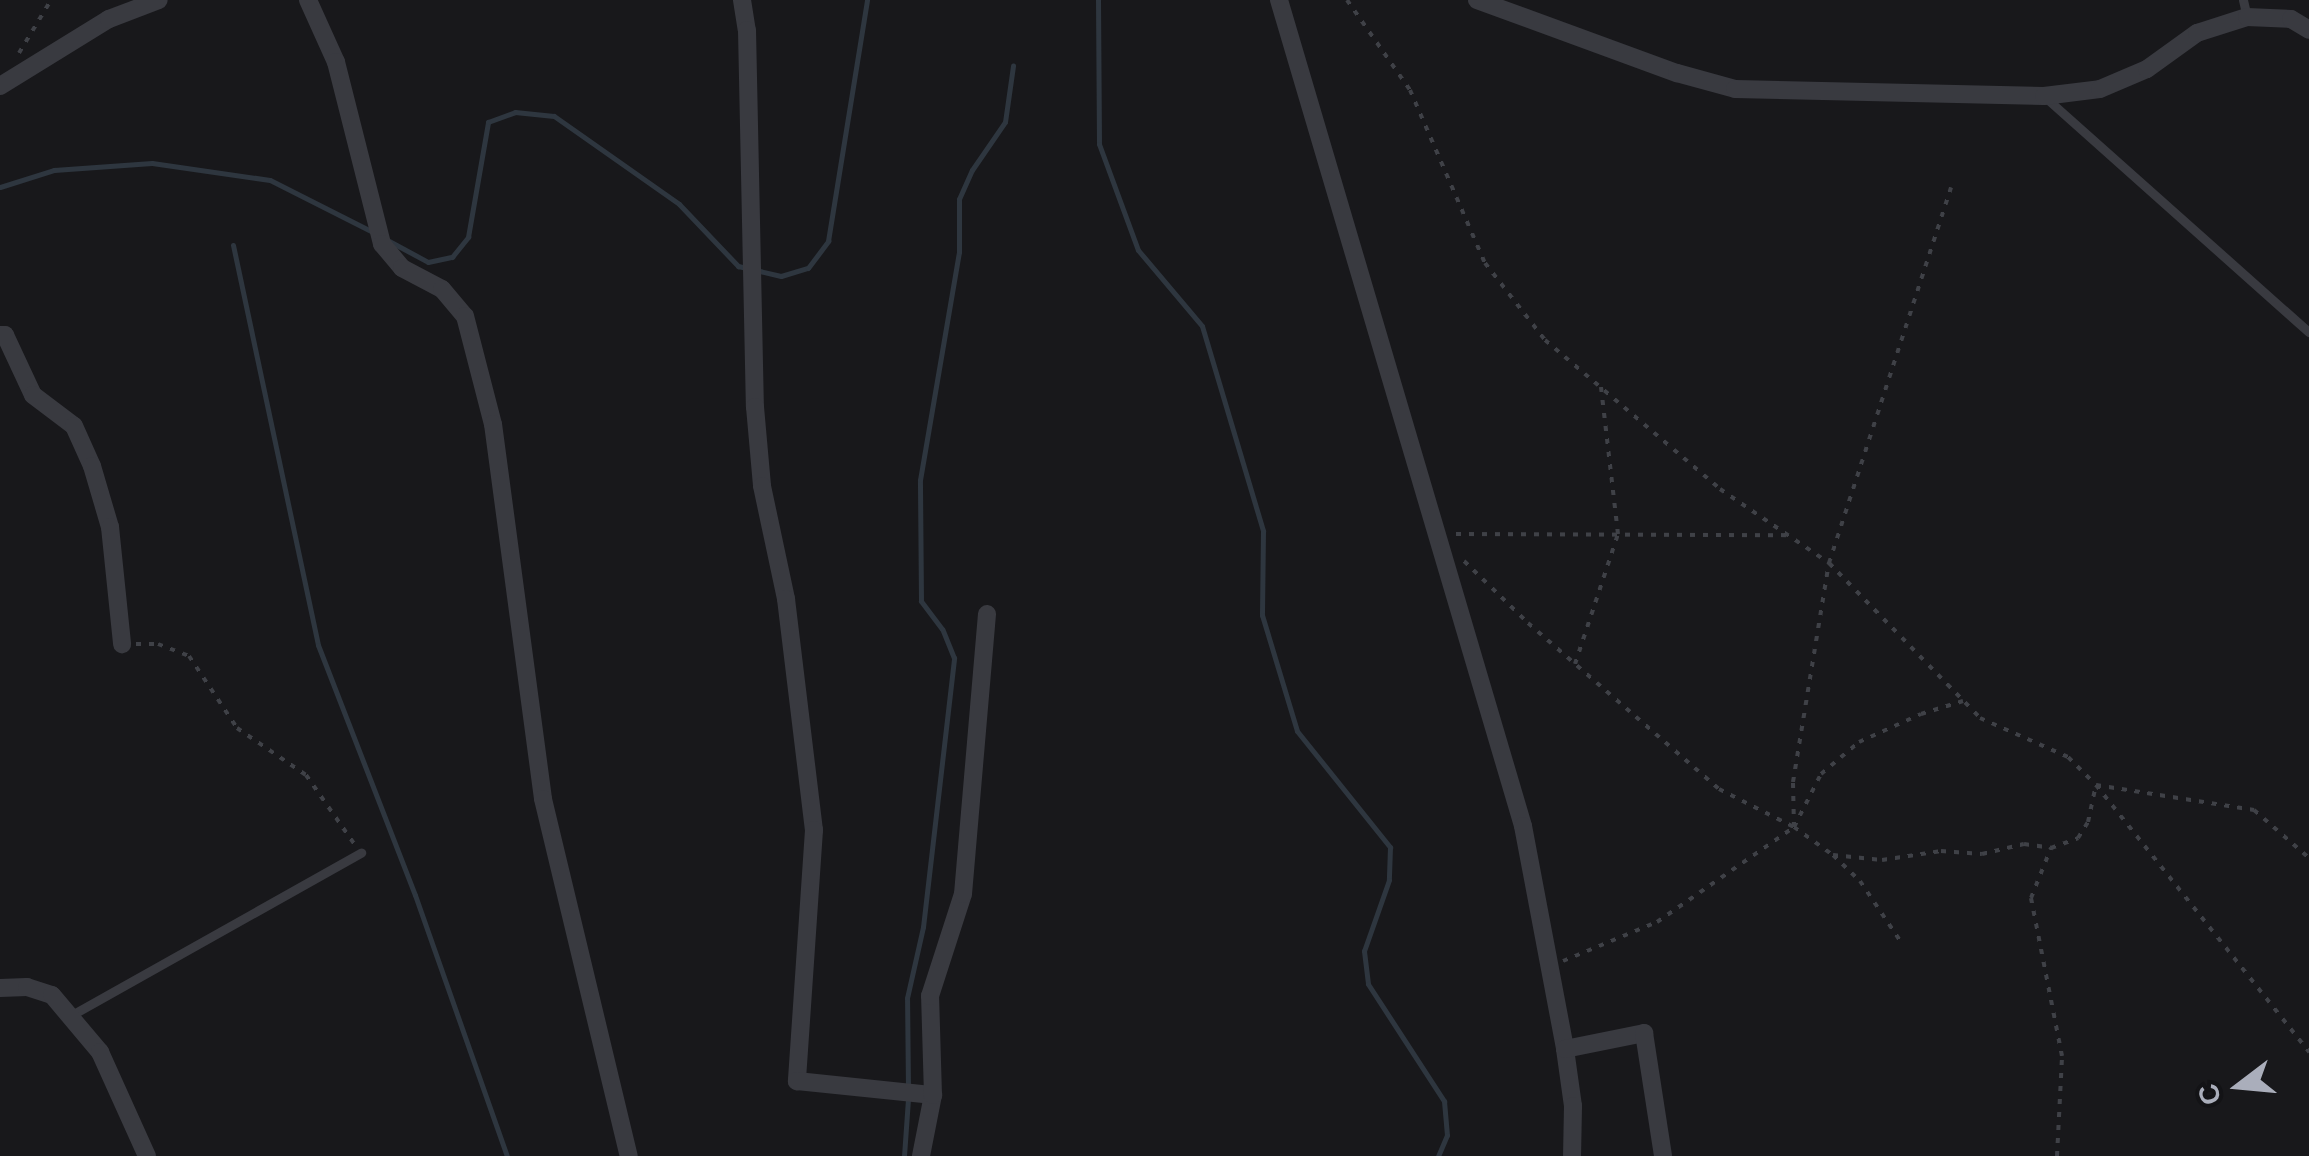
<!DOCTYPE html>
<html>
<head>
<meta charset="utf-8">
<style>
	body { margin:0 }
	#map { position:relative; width:2309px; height:1156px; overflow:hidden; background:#18181b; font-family:"Work Sans",sans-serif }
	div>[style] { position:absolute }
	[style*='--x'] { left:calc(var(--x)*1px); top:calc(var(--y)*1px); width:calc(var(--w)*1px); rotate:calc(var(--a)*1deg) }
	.stream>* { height:5px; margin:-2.5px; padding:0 2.5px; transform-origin:2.5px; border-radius:2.5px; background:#2e363f }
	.path>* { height:4px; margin-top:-2px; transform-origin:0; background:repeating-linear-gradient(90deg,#3f4147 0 5px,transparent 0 13px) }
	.lane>* { height:9px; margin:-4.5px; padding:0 4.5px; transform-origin:4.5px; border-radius:4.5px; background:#393a40 }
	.street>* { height:18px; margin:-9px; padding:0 9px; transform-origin:9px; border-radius:9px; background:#393a40 }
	span { translate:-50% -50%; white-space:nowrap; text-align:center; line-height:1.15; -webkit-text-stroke:9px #131316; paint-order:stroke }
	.north { position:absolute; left:2189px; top:1036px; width:100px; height:100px; -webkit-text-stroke:8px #131316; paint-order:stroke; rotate:254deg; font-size:28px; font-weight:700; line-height:40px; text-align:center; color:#aaaebb }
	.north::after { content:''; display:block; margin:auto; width:35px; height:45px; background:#aaaebb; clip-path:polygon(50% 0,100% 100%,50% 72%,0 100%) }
</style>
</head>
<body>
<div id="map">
	<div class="stream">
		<i style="--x:1098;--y:0;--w:144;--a:89.6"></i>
		<i style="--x:1099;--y:144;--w:113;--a:69.8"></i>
		<i style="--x:1138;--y:250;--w:99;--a:49.9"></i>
		<i style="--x:1202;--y:326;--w:214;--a:73.4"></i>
		<i style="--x:1263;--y:531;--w:84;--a:90.7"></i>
		<i style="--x:1262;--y:615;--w:121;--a:73.2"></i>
		<i style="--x:1297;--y:731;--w:149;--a:51.3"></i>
		<i style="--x:1390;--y:847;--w:33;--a:92"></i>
		<i style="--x:1389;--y:880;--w:75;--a:109.4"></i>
		<i style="--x:1364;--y:951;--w:33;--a:83"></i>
		<i style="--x:1368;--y:984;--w:140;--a:57"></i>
		<i style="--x:1444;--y:1101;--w:34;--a:85"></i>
		<i style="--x:1447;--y:1135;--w:23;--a:113"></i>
		<i style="--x:0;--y:187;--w:57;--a:-17.5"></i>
		<i style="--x:54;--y:170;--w:98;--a:-4.1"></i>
		<i style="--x:152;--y:163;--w:119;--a:8.2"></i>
		<i style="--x:270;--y:180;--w:118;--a:26.8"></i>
		<i style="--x:389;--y:241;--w:44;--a:28.3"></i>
		<i style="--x:428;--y:262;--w:25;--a:-12"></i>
		<i style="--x:452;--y:257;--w:26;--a:-51"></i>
		<i style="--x:468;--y:237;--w:117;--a:-80.1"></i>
		<i style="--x:488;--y:122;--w:29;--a:-20"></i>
		<i style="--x:515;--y:112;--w:39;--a:6"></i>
		<i style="--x:554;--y:116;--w:153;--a:35.1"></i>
		<i style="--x:679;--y:204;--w:86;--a:46.4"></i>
		<i style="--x:738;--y:266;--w:44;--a:13.1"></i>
		<i style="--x:781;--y:276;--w:28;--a:-17"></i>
		<i style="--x:808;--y:268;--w:34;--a:-53"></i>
		<i style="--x:828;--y:241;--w:244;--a:-80.8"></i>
		<i style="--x:233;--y:245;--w:409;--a:78"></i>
		<i style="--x:318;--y:645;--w:268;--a:68.8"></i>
		<i style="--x:415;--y:895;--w:277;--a:70.6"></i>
		<i style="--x:908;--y:1088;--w:90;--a:-90.6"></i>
		<i style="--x:907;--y:998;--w:73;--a:-77.3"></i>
		<i style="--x:923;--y:927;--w:271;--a:-83.4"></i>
		<i style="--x:954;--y:658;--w:31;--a:-112"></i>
		<i style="--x:942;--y:629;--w:35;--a:-127"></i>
		<i style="--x:921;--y:601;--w:121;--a:-90.5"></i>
		<i style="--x:920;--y:480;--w:231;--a:-80.3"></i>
		<i style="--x:959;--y:252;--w:53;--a:-90"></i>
		<i style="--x:959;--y:199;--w:32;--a:-66"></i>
		<i style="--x:972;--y:170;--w:58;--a:-55.5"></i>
		<i style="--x:1005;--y:122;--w:57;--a:-81.9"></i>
		<i style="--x:904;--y:1156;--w:57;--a:-86"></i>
	</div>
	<div class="path">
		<i style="--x:1347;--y:0;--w:110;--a:55"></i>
		<i style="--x:1410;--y:90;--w:189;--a:66.6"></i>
		<i style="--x:1485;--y:263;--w:98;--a:52.1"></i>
		<i style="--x:1545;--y:340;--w:230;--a:40.4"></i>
		<i style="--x:1720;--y:489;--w:132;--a:34.2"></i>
		<i style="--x:1829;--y:563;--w:216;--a:45.7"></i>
		<i style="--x:1980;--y:718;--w:96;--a:23.9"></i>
		<i style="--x:2068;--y:757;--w:40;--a:45"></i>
		<i style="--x:2096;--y:785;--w:342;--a:51.4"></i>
		<i style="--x:19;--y:53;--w:62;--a:-58.9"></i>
		<i style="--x:1456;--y:534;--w:331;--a:0.2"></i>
		<i style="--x:1464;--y:561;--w:89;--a:44.1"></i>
		<i style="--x:1528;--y:623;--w:253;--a:41"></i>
		<i style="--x:1719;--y:789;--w:84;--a:26.9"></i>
		<i style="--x:1794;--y:827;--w:48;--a:35.7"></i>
		<i style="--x:1833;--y:855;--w:37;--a:44"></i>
		<i style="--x:1860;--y:881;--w:73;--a:56.1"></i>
		<i style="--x:136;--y:644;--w:22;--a:0"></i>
		<i style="--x:158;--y:644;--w:33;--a:21"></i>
		<i style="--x:189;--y:656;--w:87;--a:56.3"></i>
		<i style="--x:237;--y:728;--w:83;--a:34.3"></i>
		<i style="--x:306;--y:775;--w:85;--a:55"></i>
		<i style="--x:1575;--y:664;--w:137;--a:-71.7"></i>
		<i style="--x:1618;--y:534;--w:148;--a:-96.6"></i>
		<i style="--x:1794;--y:827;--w:45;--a:-91.3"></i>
		<i style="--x:1793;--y:782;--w:222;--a:-80.7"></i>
		<i style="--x:1829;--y:563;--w:395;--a:-72"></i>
		<i style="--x:1833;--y:855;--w:49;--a:5.8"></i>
		<i style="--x:1882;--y:860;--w:60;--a:-8.7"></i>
		<i style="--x:1941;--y:851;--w:41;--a:4.2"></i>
		<i style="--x:1982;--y:854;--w:43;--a:-13.4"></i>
		<i style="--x:2024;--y:844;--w:27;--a:8"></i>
		<i style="--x:1563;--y:961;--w:102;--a:-22.5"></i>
		<i style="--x:1657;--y:922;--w:167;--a:-34.7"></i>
		<i style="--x:1794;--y:827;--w:59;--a:-63"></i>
		<i style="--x:1821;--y:774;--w:50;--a:-40.1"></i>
		<i style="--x:1859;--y:742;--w:68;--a:-24.3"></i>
		<i style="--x:1921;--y:714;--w:44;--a:-17.2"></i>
		<i style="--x:2057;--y:1156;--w:100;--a:-87.1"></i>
		<i style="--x:2062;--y:1056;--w:161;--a:-101.1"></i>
		<i style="--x:2031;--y:898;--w:54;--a:-68.2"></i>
		<i style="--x:2051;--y:848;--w:29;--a:-20"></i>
		<i style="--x:2078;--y:838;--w:19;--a:-58"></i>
		<i style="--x:2088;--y:822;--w:38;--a:-78"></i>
		<i style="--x:2096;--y:785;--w:160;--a:9"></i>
		<i style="--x:2254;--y:810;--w:73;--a:41.1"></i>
	</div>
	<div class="lane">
		<i style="--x:2243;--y:0;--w:17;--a:77"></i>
		<i style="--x:2046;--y:98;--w:352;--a:41.7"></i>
		<i style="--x:70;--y:1016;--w:334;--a:-29.3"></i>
	</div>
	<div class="street">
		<i style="--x:308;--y:0;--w:68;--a:65.7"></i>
		<i style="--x:336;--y:62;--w:188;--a:75.8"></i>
		<i style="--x:382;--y:244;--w:31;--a:50"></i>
		<i style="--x:402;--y:268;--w:45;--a:27.7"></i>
		<i style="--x:442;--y:289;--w:35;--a:50"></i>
		<i style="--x:465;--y:316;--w:112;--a:75.5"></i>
		<i style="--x:493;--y:424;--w:378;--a:82.4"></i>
		<i style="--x:543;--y:799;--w:367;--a:76.5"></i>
		<i style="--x:742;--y:0;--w:30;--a:81"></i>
		<i style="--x:747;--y:30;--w:377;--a:88.8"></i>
		<i style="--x:755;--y:407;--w:79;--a:84.9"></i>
		<i style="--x:762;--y:486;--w:116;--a:78"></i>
		<i style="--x:786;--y:599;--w:233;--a:83.1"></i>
		<i style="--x:814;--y:830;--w:252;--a:93.9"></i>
		<i style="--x:797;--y:1081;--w:137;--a:5.9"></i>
		<i style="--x:1279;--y:0;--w:861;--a:73.54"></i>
		<i style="--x:1523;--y:826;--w:227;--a:79.3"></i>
		<i style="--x:1565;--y:1049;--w:58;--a:82"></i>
		<i style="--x:1573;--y:1106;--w:50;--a:91.1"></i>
		<i style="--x:1477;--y:0;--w:213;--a:20.1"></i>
		<i style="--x:1677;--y:73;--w:60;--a:15.4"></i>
		<i style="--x:1735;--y:89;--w:309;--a:1.3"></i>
		<i style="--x:2044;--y:96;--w:56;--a:-7.1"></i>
		<i style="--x:2100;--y:89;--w:51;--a:-23.1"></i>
		<i style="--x:2147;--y:69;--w:62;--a:-35.8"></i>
		<i style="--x:2197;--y:33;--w:52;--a:-17.7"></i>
		<i style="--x:2247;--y:17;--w:44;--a:2.6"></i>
		<i style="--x:2291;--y:19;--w:21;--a:31"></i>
		<i style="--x:0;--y:86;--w:128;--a:-31.6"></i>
		<i style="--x:109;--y:19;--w:53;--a:-20.8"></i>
		<i style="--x:0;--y:335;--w:5;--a:0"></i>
		<i style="--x:5;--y:335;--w:66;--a:65"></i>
		<i style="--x:33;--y:395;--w:51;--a:37.1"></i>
		<i style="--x:74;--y:426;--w:44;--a:65.8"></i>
		<i style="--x:92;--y:466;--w:64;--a:73.6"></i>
		<i style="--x:110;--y:527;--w:118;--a:84.1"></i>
		<i style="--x:0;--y:988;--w:27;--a:-2"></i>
		<i style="--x:27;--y:987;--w:26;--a:18"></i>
		<i style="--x:52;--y:995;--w:75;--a:49.9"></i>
		<i style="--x:100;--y:1052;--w:114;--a:65.7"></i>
		<i style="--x:1565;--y:1049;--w:81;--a:-11.4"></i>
		<i style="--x:1644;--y:1033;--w:124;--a:81.2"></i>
		<i style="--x:921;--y:1156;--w:62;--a:-78.9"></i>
		<i style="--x:933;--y:1095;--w:99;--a:-91.7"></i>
		<i style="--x:930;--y:996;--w:107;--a:-72.1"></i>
		<i style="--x:963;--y:894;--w:281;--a:-85.1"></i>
	</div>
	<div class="north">С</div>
</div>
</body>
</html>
